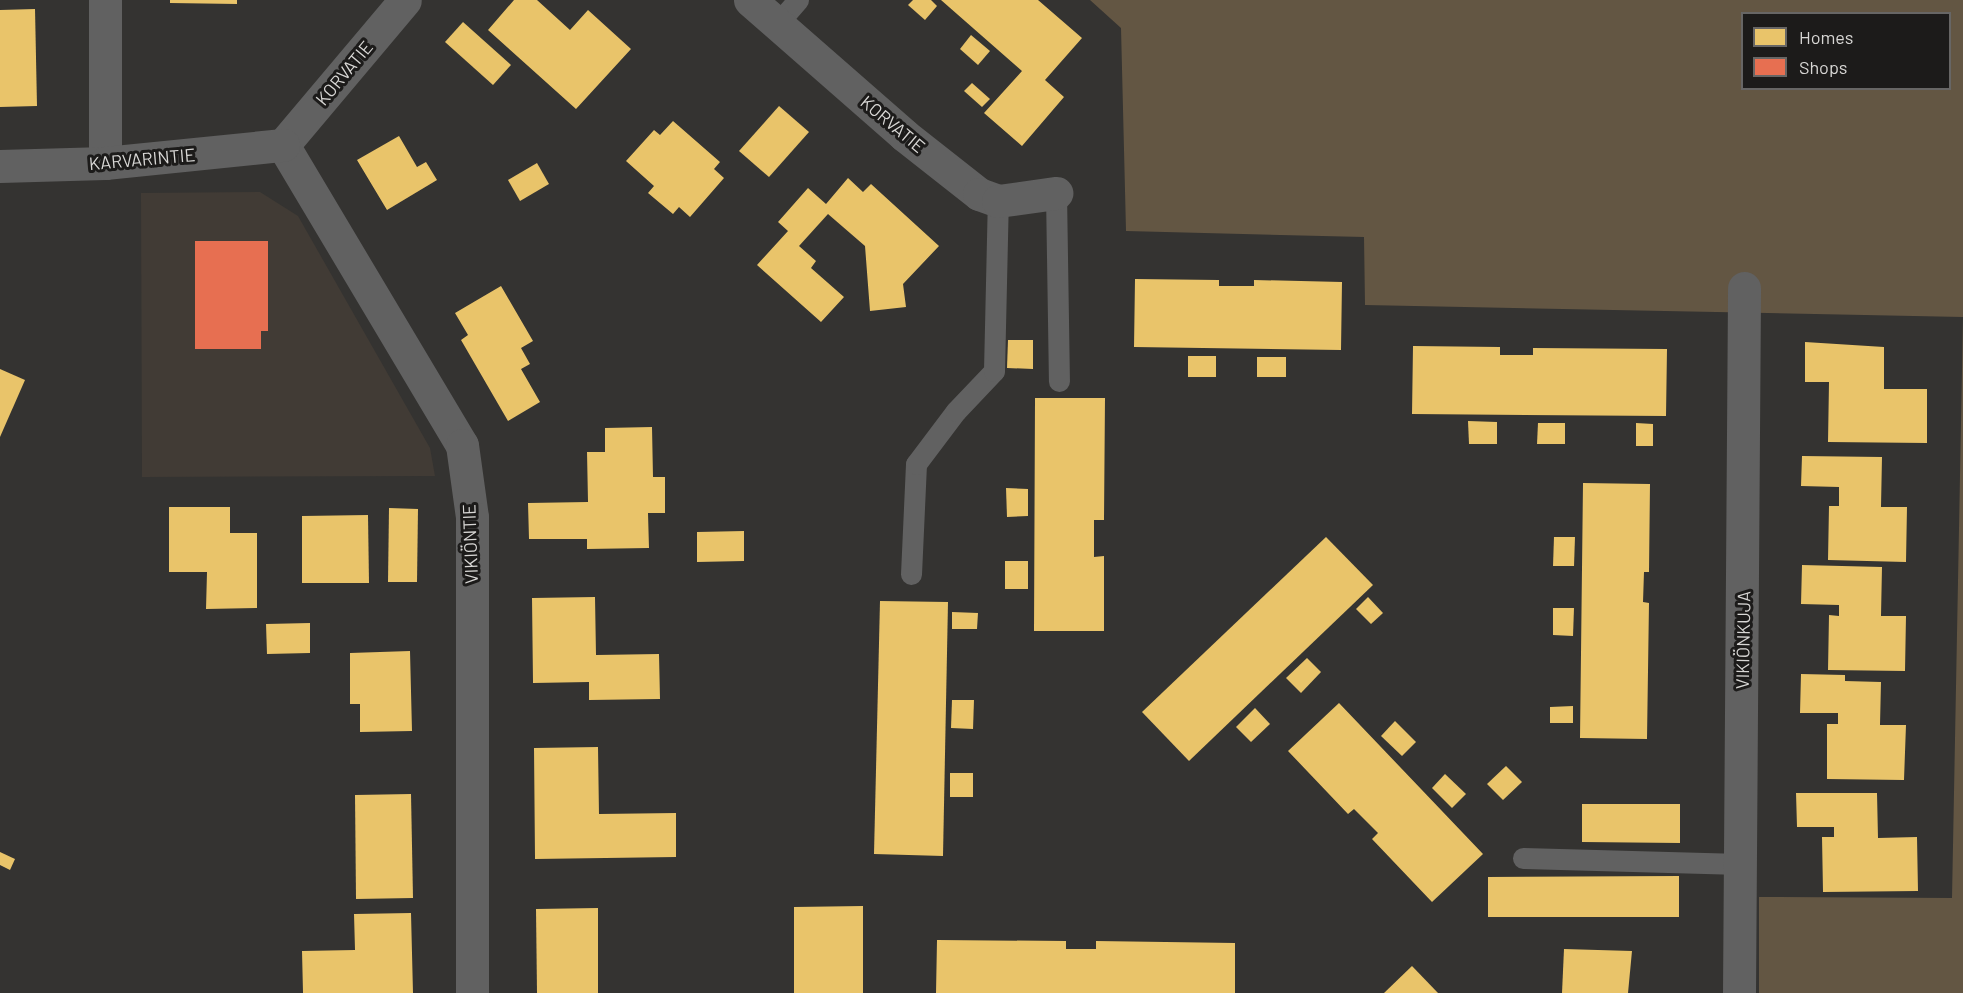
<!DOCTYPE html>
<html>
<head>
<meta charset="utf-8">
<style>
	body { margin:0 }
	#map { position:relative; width:1963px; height:993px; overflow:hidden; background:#343331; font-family:Barlow,sans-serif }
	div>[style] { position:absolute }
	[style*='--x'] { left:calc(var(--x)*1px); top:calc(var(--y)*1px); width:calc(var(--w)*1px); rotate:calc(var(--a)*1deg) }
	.built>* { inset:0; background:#413b35 }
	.green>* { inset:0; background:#635643 }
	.homes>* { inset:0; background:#e9c46a }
	.shops>* { inset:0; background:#e76f51 }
	.lane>* { height:21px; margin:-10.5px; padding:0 10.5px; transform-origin:10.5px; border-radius:10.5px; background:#616161 }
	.street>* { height:33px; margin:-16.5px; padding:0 16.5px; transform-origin:16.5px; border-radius:16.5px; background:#616161 }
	span { translate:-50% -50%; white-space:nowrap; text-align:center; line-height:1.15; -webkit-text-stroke:6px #1c1b1a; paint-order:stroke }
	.street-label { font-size:18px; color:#d8d7d5 }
	.legend { position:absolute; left:1741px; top:12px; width:210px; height:78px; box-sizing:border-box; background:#1c1b1a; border:2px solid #676665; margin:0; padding:8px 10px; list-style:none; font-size:18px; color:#d8d7d5 }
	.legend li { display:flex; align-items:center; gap:12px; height:30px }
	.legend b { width:30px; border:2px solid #676665 }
</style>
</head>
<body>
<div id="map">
	<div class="built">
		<i style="clip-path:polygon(260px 192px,298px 216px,430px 448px,435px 476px,142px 477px,141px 193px)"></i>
	</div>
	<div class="green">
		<i style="clip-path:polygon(evenodd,1090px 0,1963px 0,1963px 993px,1759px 993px,1759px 897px,1952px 898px,1963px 317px,1365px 305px,1364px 237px,1126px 231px,1121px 28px,1090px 0,1742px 14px,1950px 14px,1950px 88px,1742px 88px,1742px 14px)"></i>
	</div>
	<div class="homes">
		<i style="clip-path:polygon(170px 0,237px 0,237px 4px,170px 3px)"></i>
		<i style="clip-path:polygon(514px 0,537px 0,570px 30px,588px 10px,631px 49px,576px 109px,488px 30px)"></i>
		<i style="clip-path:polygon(913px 0,931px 0,937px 6px,925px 20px,908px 5px)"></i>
		<i style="clip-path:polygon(941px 0,1038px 0,1082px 38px,1045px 80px,1064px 97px,1022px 146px,984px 113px,1022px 71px)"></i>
		<i style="clip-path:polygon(35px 9px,37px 106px,0 107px,0 10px)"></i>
		<i style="clip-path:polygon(463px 22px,511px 65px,493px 85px,445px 42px)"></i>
		<i style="clip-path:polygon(971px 35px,990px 51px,978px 65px,960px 49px)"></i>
		<i style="clip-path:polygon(972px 83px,990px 99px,982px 107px,964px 91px)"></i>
		<i style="clip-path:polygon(779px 106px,809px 132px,769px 177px,739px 151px)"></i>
		<i style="clip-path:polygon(673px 121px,720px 162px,714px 169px,724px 178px,690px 217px,679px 207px,673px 214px,648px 193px,654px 186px,626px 161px,654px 130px,660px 135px)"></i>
		<i style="clip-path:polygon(399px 136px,417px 167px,426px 162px,437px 180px,387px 210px,357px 160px)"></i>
		<i style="clip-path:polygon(537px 163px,549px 184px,520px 201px,508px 180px)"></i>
		<i style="clip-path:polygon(848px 178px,863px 192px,871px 184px,939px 246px,903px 284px,906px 307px,870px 311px,865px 246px,828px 214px,799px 246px,816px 261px,811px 268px,844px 297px,821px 322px,757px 265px,788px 231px,778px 222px,808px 188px,826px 204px)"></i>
		<i style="clip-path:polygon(1135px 279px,1219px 280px,1219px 286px,1254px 286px,1254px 280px,1342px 282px,1341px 350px,1134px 347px)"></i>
		<i style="clip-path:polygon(501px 286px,533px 341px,521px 348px,530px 364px,521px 369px,540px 402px,508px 421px,461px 340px,468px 335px,455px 313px)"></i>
		<i style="clip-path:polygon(1008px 340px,1033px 340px,1033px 369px,1007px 368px)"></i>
		<i style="clip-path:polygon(1805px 342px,1884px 347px,1884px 389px,1927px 389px,1927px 443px,1828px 442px,1829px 382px,1805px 382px)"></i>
		<i style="clip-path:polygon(1413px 346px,1500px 347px,1500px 355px,1533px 355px,1533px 348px,1667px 349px,1666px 416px,1412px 414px)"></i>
		<i style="clip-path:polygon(1188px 356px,1216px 356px,1216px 377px,1188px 377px)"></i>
		<i style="clip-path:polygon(1257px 357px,1286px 357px,1286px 377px,1257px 377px)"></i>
		<i style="clip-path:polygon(0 369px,25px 380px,0 437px)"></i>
		<i style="clip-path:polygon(1035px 398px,1105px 398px,1104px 520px,1094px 520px,1094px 557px,1104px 556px,1104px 631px,1034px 631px)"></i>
		<i style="clip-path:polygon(1468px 421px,1497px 422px,1497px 444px,1469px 444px)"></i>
		<i style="clip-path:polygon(1538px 423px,1565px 423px,1565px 444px,1537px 444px)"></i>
		<i style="clip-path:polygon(1636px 423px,1653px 424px,1653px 446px,1636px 446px)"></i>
		<i style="clip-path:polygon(652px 427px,653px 477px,665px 477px,665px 513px,648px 513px,649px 548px,587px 549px,587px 539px,529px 539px,528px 503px,588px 502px,587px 452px,605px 452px,605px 428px)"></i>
		<i style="clip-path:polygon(1802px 456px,1882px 457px,1881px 507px,1907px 507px,1906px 562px,1828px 560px,1829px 506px,1839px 506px,1839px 487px,1801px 486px)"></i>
		<i style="clip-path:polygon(1583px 483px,1650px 484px,1649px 572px,1644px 572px,1643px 602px,1649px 603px,1647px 739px,1580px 738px)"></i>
		<i style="clip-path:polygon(1006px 488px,1028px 489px,1028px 516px,1007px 517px)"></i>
		<i style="clip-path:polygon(169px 507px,230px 507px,230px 533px,257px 533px,257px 608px,206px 609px,207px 572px,169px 572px)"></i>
		<i style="clip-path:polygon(389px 508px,418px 509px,417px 582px,388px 582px)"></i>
		<i style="clip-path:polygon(368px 515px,369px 583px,302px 583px,302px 516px)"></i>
		<i style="clip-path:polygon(744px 531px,744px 561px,697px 562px,697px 532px)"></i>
		<i style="clip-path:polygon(1326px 537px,1373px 585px,1189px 761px,1142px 712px)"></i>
		<i style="clip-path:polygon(1554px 537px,1575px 537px,1574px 566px,1553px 566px)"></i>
		<i style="clip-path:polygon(1005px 561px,1028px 561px,1028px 589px,1005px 589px)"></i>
		<i style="clip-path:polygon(1802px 565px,1882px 567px,1881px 616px,1906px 616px,1905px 671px,1828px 670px,1829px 615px,1839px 616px,1839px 605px,1801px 604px)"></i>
		<i style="clip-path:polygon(595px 597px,596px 655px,659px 654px,660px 699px,589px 700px,589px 682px,533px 683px,532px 598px)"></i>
		<i style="clip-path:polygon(1368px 597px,1383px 613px,1371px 624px,1356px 609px)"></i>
		<i style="clip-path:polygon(880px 601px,948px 602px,943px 856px,874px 854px)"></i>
		<i style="clip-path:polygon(1553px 608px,1574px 608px,1573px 636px,1553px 635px)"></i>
		<i style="clip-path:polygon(952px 612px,978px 613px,977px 629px,952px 629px)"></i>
		<i style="clip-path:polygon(310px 623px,310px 653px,267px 654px,266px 624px)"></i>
		<i style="clip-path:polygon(410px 651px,412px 731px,360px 732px,360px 704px,350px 704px,350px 653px)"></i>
		<i style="clip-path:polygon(1307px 658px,1321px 672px,1301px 693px,1286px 678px)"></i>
		<i style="clip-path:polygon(1801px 674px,1845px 675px,1845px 681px,1881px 682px,1880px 725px,1906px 725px,1904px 780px,1827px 779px,1827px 724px,1838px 724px,1838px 713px,1800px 713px)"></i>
		<i style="clip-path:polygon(952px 700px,974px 700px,973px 729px,951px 728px)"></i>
		<i style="clip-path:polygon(1339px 703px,1483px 854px,1432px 902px,1372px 839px,1378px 833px,1354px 809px,1348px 814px,1288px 751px)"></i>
		<i style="clip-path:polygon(1573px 706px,1573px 723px,1550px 723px,1550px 707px)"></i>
		<i style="clip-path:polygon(1255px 708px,1270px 724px,1251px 742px,1236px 727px)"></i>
		<i style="clip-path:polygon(1395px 721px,1416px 742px,1402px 756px,1381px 736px)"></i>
		<i style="clip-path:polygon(598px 747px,599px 814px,676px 813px,676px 857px,535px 859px,534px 748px)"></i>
		<i style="clip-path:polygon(1506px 766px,1522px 782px,1503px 800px,1487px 784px)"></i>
		<i style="clip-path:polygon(950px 773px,973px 773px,973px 797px,950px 797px)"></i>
		<i style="clip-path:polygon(1445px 774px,1466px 794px,1452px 808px,1432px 788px)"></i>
		<i style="clip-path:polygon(1796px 793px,1877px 793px,1878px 838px,1917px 837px,1918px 891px,1823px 892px,1822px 837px,1834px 837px,1834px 827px,1797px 827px)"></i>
		<i style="clip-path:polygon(411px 794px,413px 898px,356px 899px,355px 795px)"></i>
		<i style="clip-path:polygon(1582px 804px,1680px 804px,1680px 843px,1582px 842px)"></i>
		<i style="clip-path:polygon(0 852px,15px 859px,10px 870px,0 865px)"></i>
		<i style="clip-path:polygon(1679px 876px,1679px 917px,1488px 917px,1488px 877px)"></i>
		<i style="clip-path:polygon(863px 906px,863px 993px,794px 993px,794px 907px)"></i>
		<i style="clip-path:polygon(598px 908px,598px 993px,537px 993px,536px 909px)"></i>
		<i style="clip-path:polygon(411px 913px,413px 993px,303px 993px,302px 951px,355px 950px,354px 914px)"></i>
		<i style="clip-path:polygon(937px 940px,1066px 941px,1066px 949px,1096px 949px,1096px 941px,1235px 943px,1235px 993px,936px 993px)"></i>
		<i style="clip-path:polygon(1564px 949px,1632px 951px,1628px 993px,1562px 993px)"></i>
		<i style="clip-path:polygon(1412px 966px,1438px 993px,1384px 993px)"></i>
	</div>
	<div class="shops">
		<i style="clip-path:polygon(195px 241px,268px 241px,268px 331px,261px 331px,261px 349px,195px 349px)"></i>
	</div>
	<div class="lane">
		<i style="--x:777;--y:24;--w:32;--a:-49"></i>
		<i style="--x:1056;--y:193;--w:188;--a:89.1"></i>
		<i style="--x:911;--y:574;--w:110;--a:-87.4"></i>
		<i style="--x:916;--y:464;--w:66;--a:-53"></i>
		<i style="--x:956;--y:411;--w:55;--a:-46.5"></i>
		<i style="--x:994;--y:371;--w:170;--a:-88.7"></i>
		<i style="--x:1523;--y:858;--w:218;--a:1.6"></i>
	</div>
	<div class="street">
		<i style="--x:105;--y:0;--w:163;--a:90"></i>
		<i style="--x:750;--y:0;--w:205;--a:41.2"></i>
		<i style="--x:904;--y:135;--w:95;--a:38.2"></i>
		<i style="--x:979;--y:194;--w:20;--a:20"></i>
		<i style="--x:998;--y:201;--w:59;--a:-7.9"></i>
		<i style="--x:283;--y:145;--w:349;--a:59.2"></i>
		<i style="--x:462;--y:445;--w:73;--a:82.1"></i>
		<i style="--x:472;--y:517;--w:476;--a:90"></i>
		<i style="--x:283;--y:145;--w:189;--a:-49.9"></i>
		<i style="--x:0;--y:166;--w:105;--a:-1.6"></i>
		<i style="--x:105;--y:163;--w:179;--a:-5.8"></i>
		<i style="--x:1739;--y:993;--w:705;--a:-89.59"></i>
	</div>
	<div class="street-label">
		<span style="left:344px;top:73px;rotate:-50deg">KORVATIE</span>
		<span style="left:893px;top:124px;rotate:40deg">KORVATIE</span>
		<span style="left:142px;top:159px;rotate:-5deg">KARVARINTIE</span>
		<span style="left:470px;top:544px;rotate:-92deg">VIKIÖNTIE</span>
		<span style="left:1743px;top:640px;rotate:-89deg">VIKIÖNKUJA</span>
	</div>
	<ul class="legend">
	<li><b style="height:16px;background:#e9c46a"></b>Homes</li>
	<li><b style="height:16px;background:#e76f51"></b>Shops</li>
	</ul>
</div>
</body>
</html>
